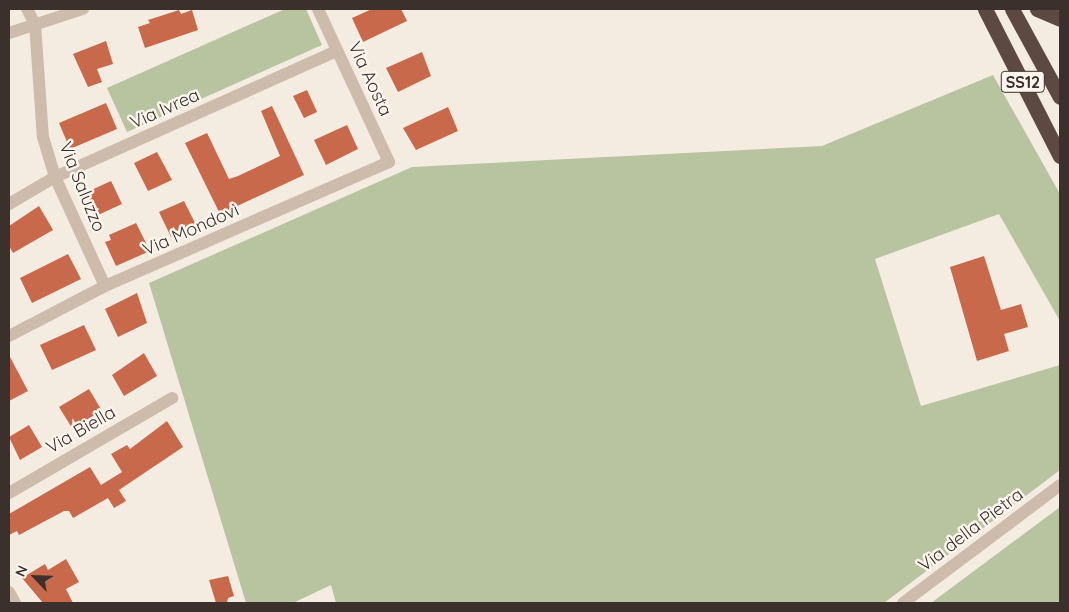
<!DOCTYPE html>
<html>
<head>
<meta charset="utf-8">
<style>
	body { margin:0 }
	#map { position:relative; width:1069px; height:612px; overflow:hidden; background:#f4ebe1; font-family:Quicksand,sans-serif }
	div>[style] { position:absolute }
	[style*='--x'] { left:calc(var(--x)*1px); top:calc(var(--y)*1px); width:calc(var(--w)*1px); rotate:calc(var(--a)*1deg) }
	.green>* { inset:0; background:#b8c4a0 }
	.building>* { inset:0; background:#c8694b }
	.minor>* { height:12px; margin:-6px; padding:0 6px; transform-origin:6px; border-radius:6px; background:#cdbbac }
	.highway>* { height:15px; margin:-7.5px; padding:0 7.5px; transform-origin:7.5px; border-radius:7.5px; background:#5c4a42 }
	span { translate:-50% -50%; white-space:nowrap; text-align:center; line-height:1.15; -webkit-text-stroke:5px #fbf5ee; paint-order:stroke }
	.shield-label span { padding:1px 4px; background:#fbf5ee; border:1px solid; border-radius:4px; -webkit-text-stroke-width:0 }
	.shield-label { font-size:16px; color:#3b302b; font-weight:700 }
	.street-label { font-size:18px; color:#3b302b }
	.frame { position:absolute; inset:0; border:10px solid #3b302b; pointer-events:none }
	.north { position:absolute; left:10px; top:552px; width:50px; height:50px; -webkit-text-stroke:4px #fbf5ee; paint-order:stroke; rotate:294deg; font-size:14px; font-weight:700; line-height:20px; text-align:center; color:#3b302b }
	.north::after { content:''; display:block; margin:auto; width:18px; height:22px; background:#3b302b; clip-path:polygon(50% 0,100% 100%,50% 72%,0 100%) }
</style>
</head>
<body>
<div id="map">
	<div class="green">
		<i style="clip-path:polygon(285px 9px,306px 9px,322px 45px,127px 132px,107px 88px)"></i>
		<i style="clip-path:polygon(993px 75px,1060px 194px,1060px 321px,999px 214px,875px 259px,921px 406px,1060px 365px,1060px 470px,884px 603px,336px 603px,331px 585px,293px 603px,246px 603px,149px 283px,412px 167px,822px 146px)"></i>
		<i style="clip-path:polygon(1060px 507px,1060px 603px,931px 603px)"></i>
	</div>
	<div class="building">
		<i style="clip-path:polygon(372px 9px,401px 9px,407px 21px,363px 42px,352px 18px)"></i>
		<i style="clip-path:polygon(179px 10px,181px 14px,192px 10px,198px 30px,145px 48px,138px 27px,150px 23px,148px 20px)"></i>
		<i style="clip-path:polygon(106px 41px,113px 64px,97px 69px,102px 82px,88px 87px,73px 54px)"></i>
		<i style="clip-path:polygon(422px 52px,431px 76px,398px 92px,386px 68px)"></i>
		<i style="clip-path:polygon(307px 90px,317px 112px,304px 118px,293px 96px)"></i>
		<i style="clip-path:polygon(106px 103px,117px 129px,70px 149px,59px 123px)"></i>
		<i style="clip-path:polygon(272px 106px,304px 175px,220px 214px,185px 143px,207px 133px,229px 179px,238px 176px,280px 156px,261px 111px)"></i>
		<i style="clip-path:polygon(448px 107px,458px 131px,416px 150px,403px 128px)"></i>
		<i style="clip-path:polygon(347px 125px,358px 149px,326px 165px,314px 140px)"></i>
		<i style="clip-path:polygon(157px 152px,172px 180px,148px 191px,134px 163px)"></i>
		<i style="clip-path:polygon(111px 181px,122px 204px,98px 215px,85px 193px)"></i>
		<i style="clip-path:polygon(184px 201px,196px 225px,171px 237px,159px 212px)"></i>
		<i style="clip-path:polygon(39px 206px,53px 230px,13px 253px,9px 246px,9px 226px)"></i>
		<i style="clip-path:polygon(136px 223px,150px 251px,116px 266px,105px 242px,111px 240px,109px 235px)"></i>
		<i style="clip-path:polygon(68px 254px,81px 279px,32px 303px,20px 278px)"></i>
		<i style="clip-path:polygon(984px 256px,1001px 310px,1021px 304px,1028px 327px,1004px 334px,1009px 351px,977px 361px,950px 267px)"></i>
		<i style="clip-path:polygon(137px 293px,147px 323px,118px 337px,105px 309px)"></i>
		<i style="clip-path:polygon(84px 325px,96px 350px,52px 370px,40px 345px)"></i>
		<i style="clip-path:polygon(144px 353px,157px 376px,124px 396px,112px 375px)"></i>
		<i style="clip-path:polygon(9px 355px,28px 391px,9px 401px)"></i>
		<i style="clip-path:polygon(89px 389px,102px 411px,72px 428px,59px 407px)"></i>
		<i style="clip-path:polygon(167px 421px,183px 447px,119px 490px,126px 501px,114px 508px,108px 498px,73px 518px,69px 511px,64px 511px,19px 535px,17px 531px,9px 535px,9px 514px,90px 467px,101px 485px,122px 472px,111px 454px,127px 445px,130px 449px)"></i>
		<i style="clip-path:polygon(29px 425px,42px 447px,20px 460px,9px 437px)"></i>
		<i style="clip-path:polygon(66px 559px,79px 582px,66px 589px,73px 603px,43px 603px,22px 578px,45px 564px,48px 570px)"></i>
		<i style="clip-path:polygon(228px 576px,234px 596px,228px 598px,227px 603px,216px 603px,209px 580px)"></i>
	</div>
	<div class="minor">
		<i style="--x:27;--y:9;--w:17;--a:62"></i>
		<i style="--x:35;--y:24;--w:113;--a:86"></i>
		<i style="--x:43;--y:137;--w:42;--a:73.3"></i>
		<i style="--x:55;--y:177;--w:120;--a:65.4"></i>
		<i style="--x:9;--y:33;--w:78;--a:-18"></i>
		<i style="--x:9;--y:204;--w:53;--a:-30.4"></i>
		<i style="--x:55;--y:177;--w:309;--a:-24.1"></i>
		<i style="--x:9;--y:336;--w:108;--a:-27.5"></i>
		<i style="--x:105;--y:286;--w:310;--a:-23.6"></i>
		<i style="--x:389;--y:162;--w:169;--a:-114.9"></i>
		<i style="--x:9;--y:493;--w:189;--a:-30.2"></i>
		<i style="--x:9;--y:592;--w:13;--a:61"></i>
		<i style="--x:903;--y:603;--w:196;--a:-36.9"></i>
	</div>
	<div class="highway">
		<i style="--x:985;--y:9;--w:165;--a:63"></i>
		<i style="--x:1012;--y:9;--w:100;--a:61.4"></i>
		<i style="--x:1037;--y:9;--w:25;--a:23"></i>
	</div>
	<div class="shield-label">
		<span style="left:1023px;top:82px">SS12</span>
	</div>
	<div class="street-label">
		<span style="left:370px;top:79px;rotate:65deg">Via Aosta</span>
		<span style="left:165px;top:109px;rotate:-24deg">Via Ivrea</span>
		<span style="left:82px;top:187px;rotate:68deg">Via Saluzzo</span>
		<span style="left:191px;top:230px;rotate:-24deg">Via Mondovì</span>
		<span style="left:81px;top:430px;rotate:-30deg">Via Biella</span>
		<span style="left:971px;top:530px;rotate:-37deg">Via della Pietra</span>
	</div>
	<div class="frame"></div>
	<div class="north">N</div>
</div>
</body>
</html>
